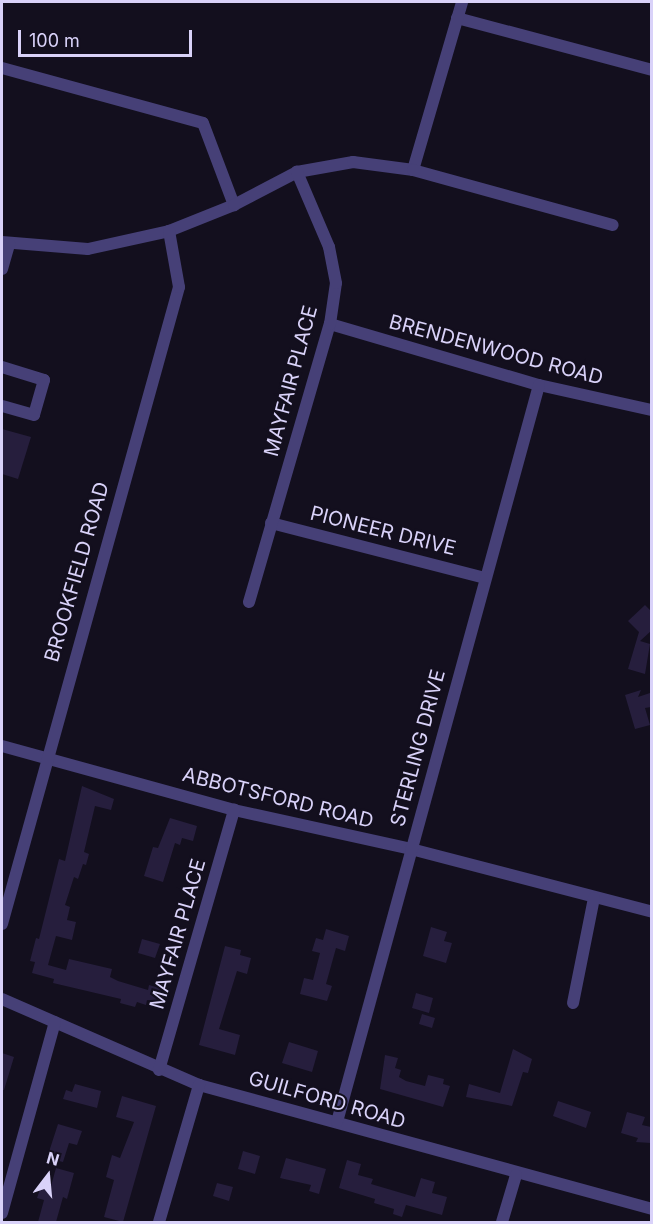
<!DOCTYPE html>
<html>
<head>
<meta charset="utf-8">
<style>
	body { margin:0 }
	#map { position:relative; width:653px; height:1224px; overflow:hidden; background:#130f1e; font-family:Inter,sans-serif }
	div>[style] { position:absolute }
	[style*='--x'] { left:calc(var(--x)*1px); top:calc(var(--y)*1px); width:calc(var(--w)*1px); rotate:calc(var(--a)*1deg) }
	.building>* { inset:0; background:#261e3d }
	.minor>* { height:12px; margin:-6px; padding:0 6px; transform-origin:6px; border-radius:6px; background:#464077 }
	span { translate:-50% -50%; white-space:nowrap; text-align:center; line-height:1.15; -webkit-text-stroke:4.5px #130f1e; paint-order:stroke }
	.street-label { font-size:20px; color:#d9d2f9 }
	.frame { position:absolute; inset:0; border:3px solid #d9d2f9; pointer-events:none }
	.north { position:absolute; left:18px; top:1146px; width:60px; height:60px; -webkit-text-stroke:4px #130f1e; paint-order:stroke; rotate:16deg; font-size:16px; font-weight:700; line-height:24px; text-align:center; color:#d9d2f9 }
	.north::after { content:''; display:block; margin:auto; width:21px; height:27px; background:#d9d2f9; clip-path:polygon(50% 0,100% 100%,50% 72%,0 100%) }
	.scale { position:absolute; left:18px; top:30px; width:174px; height:27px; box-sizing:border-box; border:3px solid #d9d2f9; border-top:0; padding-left:8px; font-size:18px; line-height:21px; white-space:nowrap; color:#d9d2f9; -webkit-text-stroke:4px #130f1e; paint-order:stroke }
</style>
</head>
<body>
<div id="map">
	<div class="building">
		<i style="clip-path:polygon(2px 429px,31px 437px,18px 479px,2px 474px)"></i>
		<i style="clip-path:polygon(645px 605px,651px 611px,651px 631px,640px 641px,650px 644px,645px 674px,628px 669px,639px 632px,628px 621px)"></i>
		<i style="clip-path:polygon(641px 690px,638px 697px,650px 693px,651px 700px,651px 707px,645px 708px,650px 725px,635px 729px,625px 695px)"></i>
		<i style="clip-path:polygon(82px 786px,114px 799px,111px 810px,95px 806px,84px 852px,89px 854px,86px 865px,83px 864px,78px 879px,74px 877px,65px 905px,70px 907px,67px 920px,76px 922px,72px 940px,56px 936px,48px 965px,66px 970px,69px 959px,112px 969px,110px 977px,118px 981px,148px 990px,149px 985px,163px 989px,158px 1004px,147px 1000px,146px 1005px,137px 1002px,135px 1007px,120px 1003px,121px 999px,53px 983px,54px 979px,32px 973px,35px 962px,30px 961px,36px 938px,39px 939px,59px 859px,65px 861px)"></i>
		<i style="clip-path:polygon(170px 818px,197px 826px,193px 841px,182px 838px,180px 845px,175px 843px,163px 882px,144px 876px,153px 847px,158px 848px)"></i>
		<i style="clip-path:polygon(431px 927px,447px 932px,444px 941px,452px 943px,446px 963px,423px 956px)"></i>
		<i style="clip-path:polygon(326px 929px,349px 936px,345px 951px,336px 948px,326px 984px,332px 986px,327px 1001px,300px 994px,304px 978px,313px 980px,320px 953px,312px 951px,316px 938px,323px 940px)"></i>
		<i style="clip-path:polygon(142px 939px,160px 944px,155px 958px,138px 953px)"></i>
		<i style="clip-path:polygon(225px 946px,241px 950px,240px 955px,251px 958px,247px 974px,237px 971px,219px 1029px,240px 1035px,235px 1055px,199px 1045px)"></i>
		<i style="clip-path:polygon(416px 993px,433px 998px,429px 1013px,412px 1008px)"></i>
		<i style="clip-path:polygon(422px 1014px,435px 1018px,432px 1028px,419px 1024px)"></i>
		<i style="clip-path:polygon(289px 1042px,318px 1051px,312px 1072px,282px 1063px)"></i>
		<i style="clip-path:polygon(513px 1049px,532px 1059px,528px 1073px,523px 1072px,512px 1106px,466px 1097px,469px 1084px,500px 1093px)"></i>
		<i style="clip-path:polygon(2px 1053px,14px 1057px,4px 1090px,2px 1090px)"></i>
		<i style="clip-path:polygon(385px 1055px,398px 1058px,395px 1068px,401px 1070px,399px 1077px,406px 1081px,425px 1086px,428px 1075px,444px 1079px,443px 1084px,450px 1086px,443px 1107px,380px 1089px)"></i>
		<i style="clip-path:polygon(75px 1084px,101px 1091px,97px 1108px,63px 1099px,66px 1090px,72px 1092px)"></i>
		<i style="clip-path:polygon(122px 1096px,156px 1106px,123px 1222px,104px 1217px,114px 1180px,106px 1177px,112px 1155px,120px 1158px,134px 1122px,116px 1117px)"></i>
		<i style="clip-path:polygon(558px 1101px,591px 1112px,586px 1128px,553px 1116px)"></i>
		<i style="clip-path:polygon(627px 1112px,645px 1117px,642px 1125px,651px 1127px,651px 1143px,636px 1142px,638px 1138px,621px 1133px)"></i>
		<i style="clip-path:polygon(58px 1124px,82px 1131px,77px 1145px,69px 1143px,63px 1162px,47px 1158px)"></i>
		<i style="clip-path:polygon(243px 1151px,260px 1156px,255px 1174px,238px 1169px)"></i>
		<i style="clip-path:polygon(286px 1158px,326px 1169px,319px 1194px,309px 1191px,311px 1185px,280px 1178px)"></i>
		<i style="clip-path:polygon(347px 1160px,361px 1164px,358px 1175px,373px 1179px,371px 1184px,415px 1197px,421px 1178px,435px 1182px,432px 1193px,447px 1197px,442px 1215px,406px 1205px,402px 1217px,393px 1214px,394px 1209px,374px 1203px,375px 1199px,339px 1188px)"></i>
		<i style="clip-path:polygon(56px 1168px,74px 1173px,67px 1199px,63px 1197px,56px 1222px,38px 1222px,44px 1200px,37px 1198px,42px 1183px,51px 1186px)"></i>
		<i style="clip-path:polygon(217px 1183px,233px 1187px,229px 1201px,213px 1196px)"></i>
	</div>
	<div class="minor">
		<i style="--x:457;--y:18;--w:202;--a:14.9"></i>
		<i style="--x:2;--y:68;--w:208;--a:15.3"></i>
		<i style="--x:203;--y:123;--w:88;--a:69.3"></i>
		<i style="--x:413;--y:170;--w:175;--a:-73.7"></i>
		<i style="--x:2;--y:242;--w:86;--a:4.7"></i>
		<i style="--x:88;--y:249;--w:83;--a:-12.5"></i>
		<i style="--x:169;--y:231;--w:70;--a:-21.8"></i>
		<i style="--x:234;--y:205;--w:71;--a:-27.6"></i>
		<i style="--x:297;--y:172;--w:57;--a:-10.1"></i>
		<i style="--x:353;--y:162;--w:61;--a:7.6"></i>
		<i style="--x:413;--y:170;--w:207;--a:15.4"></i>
		<i style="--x:2;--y:269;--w:26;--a:-74"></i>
		<i style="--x:330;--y:324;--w:218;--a:16.3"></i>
		<i style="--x:539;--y:385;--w:116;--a:12.5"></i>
		<i style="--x:2;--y:367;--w:44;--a:17.2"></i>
		<i style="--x:44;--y:380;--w:36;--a:106"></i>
		<i style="--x:34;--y:415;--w:33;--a:-164"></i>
		<i style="--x:271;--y:523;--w:221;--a:14.4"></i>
		<i style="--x:249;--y:602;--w:290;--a:-73.8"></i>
		<i style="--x:330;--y:324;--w:41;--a:-81.7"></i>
		<i style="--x:336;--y:283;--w:37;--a:-101"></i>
		<i style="--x:329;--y:247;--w:82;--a:-113.1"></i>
		<i style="--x:2;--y:746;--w:241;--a:15.4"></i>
		<i style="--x:234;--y:810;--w:181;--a:12.4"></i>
		<i style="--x:411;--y:849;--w:249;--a:14.6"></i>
		<i style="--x:2;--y:924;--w:661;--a:-74.47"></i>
		<i style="--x:179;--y:287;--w:57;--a:-100.1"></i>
		<i style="--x:2;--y:999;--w:215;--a:23.6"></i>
		<i style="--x:199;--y:1085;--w:470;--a:15.3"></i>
		<i style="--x:573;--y:1003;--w:107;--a:-78.7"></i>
		<i style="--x:159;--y:1070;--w:271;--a:-73.9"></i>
		<i style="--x:337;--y:1122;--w:764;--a:-74.67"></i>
		<i style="--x:2;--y:1213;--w:198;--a:-74.5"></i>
		<i style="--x:159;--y:1222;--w:143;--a:-73.7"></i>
		<i style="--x:502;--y:1222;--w:49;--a:-73.4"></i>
	</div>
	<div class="street-label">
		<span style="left:496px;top:350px;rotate:15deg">BRENDENWOOD ROAD</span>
		<span style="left:291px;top:381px;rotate:-75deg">MAYFAIR PLACE</span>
		<span style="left:383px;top:531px;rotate:14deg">PIONEER DRIVE</span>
		<span style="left:77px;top:572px;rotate:-74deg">BROOKFIELD ROAD</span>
		<span style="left:418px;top:748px;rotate:-75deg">STERLING DRIVE</span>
		<span style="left:278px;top:798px;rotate:14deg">ABBOTSFORD ROAD</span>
		<span style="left:178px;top:934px;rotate:-74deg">MAYFAIR PLACE</span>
		<span style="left:327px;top:1100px;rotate:16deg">GUILFORD ROAD</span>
	</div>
	<div class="frame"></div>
	<div class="north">N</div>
	<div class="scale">100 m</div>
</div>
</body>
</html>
